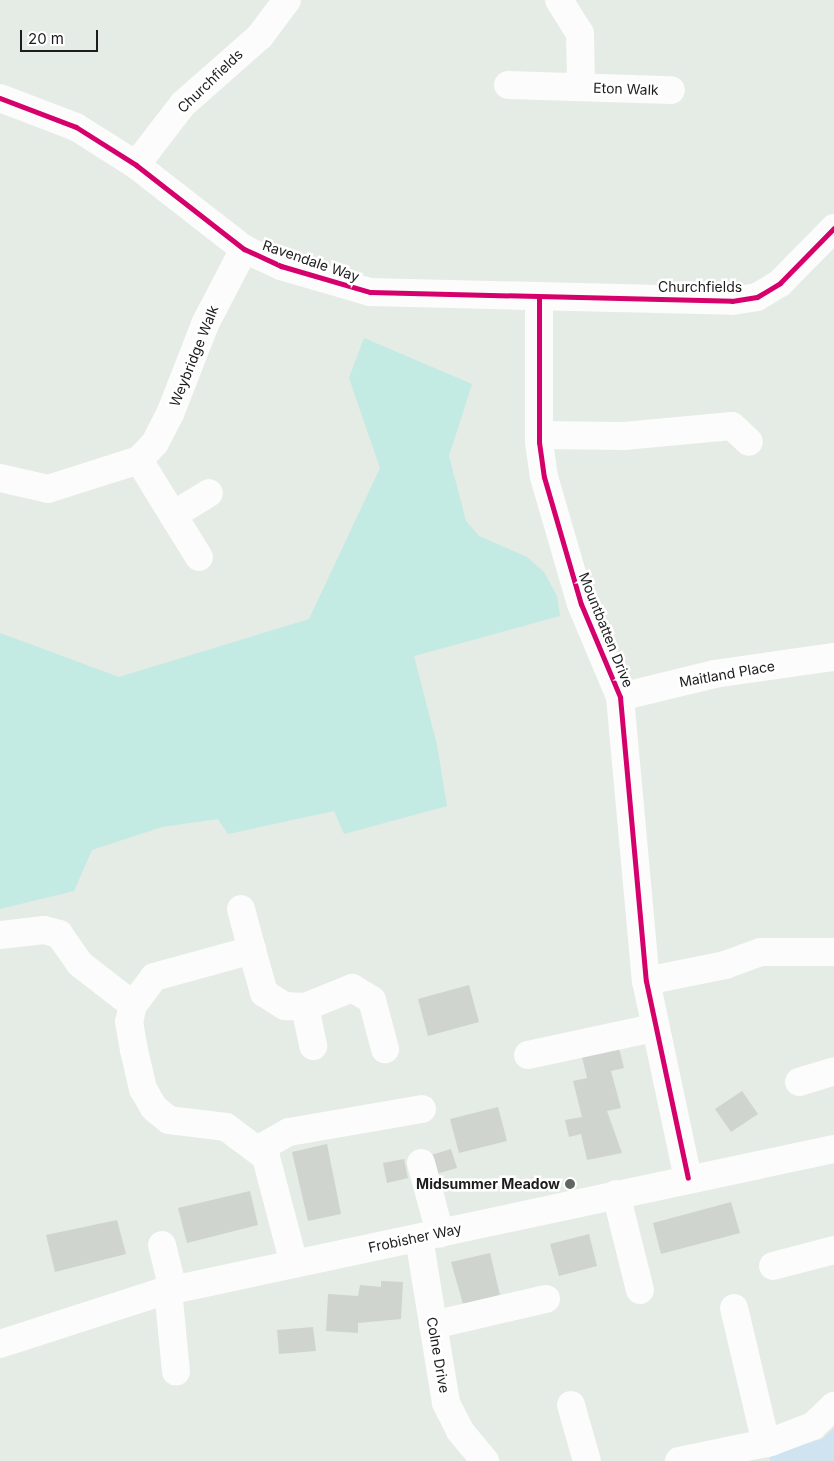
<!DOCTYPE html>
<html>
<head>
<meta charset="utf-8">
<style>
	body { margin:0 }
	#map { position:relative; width:834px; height:1461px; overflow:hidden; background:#e5ebe5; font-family:Inter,sans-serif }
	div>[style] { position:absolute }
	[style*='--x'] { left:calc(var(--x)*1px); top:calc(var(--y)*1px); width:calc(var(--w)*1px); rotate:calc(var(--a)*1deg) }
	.grass>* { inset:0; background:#c3eae3 }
	.park>* { inset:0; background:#d0e3f0 }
	.building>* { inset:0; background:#cfd4cf }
	.minor>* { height:28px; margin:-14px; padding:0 14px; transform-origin:14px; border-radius:14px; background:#fbfcfb }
	.cycleway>* { height:5px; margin:-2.5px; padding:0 2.5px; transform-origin:2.5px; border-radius:2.5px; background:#d6006c }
	.dots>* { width:14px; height:14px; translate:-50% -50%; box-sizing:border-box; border:2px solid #fff; border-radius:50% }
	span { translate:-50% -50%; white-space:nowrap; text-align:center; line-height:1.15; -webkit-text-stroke:5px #fff; paint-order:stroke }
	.street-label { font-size:14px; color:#1d1d1d }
	.poi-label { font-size:14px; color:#1d1d1d; font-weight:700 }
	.right { translate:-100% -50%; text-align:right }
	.scale { position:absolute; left:20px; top:30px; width:78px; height:22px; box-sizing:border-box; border:2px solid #1d1d1d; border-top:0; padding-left:6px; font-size:15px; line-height:18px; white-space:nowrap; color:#1d1d1d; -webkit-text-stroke:4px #fff; paint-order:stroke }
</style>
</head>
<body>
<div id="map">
	<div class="grass">
		<i style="clip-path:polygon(364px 338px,472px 384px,449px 456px,466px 521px,479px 536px,527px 557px,544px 572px,557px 596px,560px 616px,414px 656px,437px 745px,447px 806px,344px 834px,334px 811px,228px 834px,218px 819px,162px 827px,92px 850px,74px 891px,0 909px,0 633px,119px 677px,309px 619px,380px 468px,349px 378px)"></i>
	</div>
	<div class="park">
		<i style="clip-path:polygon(834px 1428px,834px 1461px,770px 1461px,769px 1455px,822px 1439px)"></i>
	</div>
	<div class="building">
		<i style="clip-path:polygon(469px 985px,479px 1022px,428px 1036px,418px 999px)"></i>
		<i style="clip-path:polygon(619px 1048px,624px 1068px,611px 1071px,621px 1108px,607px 1111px,622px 1153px,587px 1160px,581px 1134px,569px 1137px,565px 1120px,582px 1117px,573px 1081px,587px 1078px,582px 1057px)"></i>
		<i style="clip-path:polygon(742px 1091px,758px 1114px,731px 1132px,715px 1109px)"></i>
		<i style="clip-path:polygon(498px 1107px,507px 1141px,459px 1153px,450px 1119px)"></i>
		<i style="clip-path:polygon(327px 1144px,341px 1214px,308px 1221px,292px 1152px)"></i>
		<i style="clip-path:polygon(451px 1149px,457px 1168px,436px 1174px,431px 1155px)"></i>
		<i style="clip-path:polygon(404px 1159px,408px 1178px,387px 1183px,383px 1163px)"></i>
		<i style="clip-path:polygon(250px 1191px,258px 1225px,187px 1243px,178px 1208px)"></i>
		<i style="clip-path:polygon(731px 1202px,740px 1233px,661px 1254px,653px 1223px)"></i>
		<i style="clip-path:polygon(117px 1220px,126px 1254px,55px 1272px,46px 1235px)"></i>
		<i style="clip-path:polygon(589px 1234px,597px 1266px,559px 1276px,550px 1244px)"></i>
		<i style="clip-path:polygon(490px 1253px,500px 1295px,463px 1304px,451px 1262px)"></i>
		<i style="clip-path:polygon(381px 1281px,403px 1282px,401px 1319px,358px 1323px,358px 1333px,326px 1331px,328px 1294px,358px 1296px,360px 1285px,381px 1287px)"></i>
		<i style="clip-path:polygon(313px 1327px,316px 1351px,279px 1354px,277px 1330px)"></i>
	</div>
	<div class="minor">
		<i style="--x:559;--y:0;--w:39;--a:58"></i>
		<i style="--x:580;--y:33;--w:54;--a:88.9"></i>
		<i style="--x:508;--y:85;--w:163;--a:1.8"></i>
		<i style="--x:0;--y:98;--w:81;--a:20.9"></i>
		<i style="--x:76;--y:127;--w:71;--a:32.3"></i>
		<i style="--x:136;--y:165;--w:137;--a:37.9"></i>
		<i style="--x:244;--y:249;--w:41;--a:24.7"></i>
		<i style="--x:281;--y:266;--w:93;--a:16.3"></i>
		<i style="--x:370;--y:292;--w:362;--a:1.4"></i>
		<i style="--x:732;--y:301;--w:25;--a:-9"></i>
		<i style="--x:757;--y:297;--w:27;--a:-31"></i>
		<i style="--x:780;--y:283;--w:77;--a:-45.5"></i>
		<i style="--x:136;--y:165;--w:77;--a:-52.4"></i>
		<i style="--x:183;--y:104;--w:103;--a:-41.4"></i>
		<i style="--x:260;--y:36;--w:45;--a:-53.1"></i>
		<i style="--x:539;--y:299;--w:143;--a:90"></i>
		<i style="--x:539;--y:442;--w:35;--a:82"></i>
		<i style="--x:544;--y:477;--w:132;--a:73.8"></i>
		<i style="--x:581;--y:604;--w:101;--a:67.2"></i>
		<i style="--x:620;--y:697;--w:285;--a:84.8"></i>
		<i style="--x:646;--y:981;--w:201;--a:78"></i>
		<i style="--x:539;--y:435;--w:85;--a:0.7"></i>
		<i style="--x:624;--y:436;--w:108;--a:-5.3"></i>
		<i style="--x:732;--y:426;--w:23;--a:43"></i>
		<i style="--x:139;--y:460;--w:114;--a:58.3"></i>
		<i style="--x:0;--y:478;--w:49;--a:12.9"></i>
		<i style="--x:48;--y:489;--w:96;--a:-17.7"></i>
		<i style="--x:139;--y:460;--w:23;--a:-47"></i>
		<i style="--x:155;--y:443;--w:33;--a:-63"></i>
		<i style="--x:170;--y:414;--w:97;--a:-68.7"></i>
		<i style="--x:205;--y:324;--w:85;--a:-62.5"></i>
		<i style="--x:173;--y:515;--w:42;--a:-31.4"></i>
		<i style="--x:620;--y:697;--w:97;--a:-13.7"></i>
		<i style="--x:714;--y:674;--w:121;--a:-8.1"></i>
		<i style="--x:241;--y:909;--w:42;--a:75"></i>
		<i style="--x:0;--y:935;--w:44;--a:-6.5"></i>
		<i style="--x:44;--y:930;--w:16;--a:15"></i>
		<i style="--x:59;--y:934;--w:37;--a:55"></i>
		<i style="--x:80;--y:964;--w:67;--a:37.7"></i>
		<i style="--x:646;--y:981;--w:81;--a:-11.4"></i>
		<i style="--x:725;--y:965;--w:38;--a:-20"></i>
		<i style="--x:761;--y:952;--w:73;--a:0"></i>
		<i style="--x:305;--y:1007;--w:40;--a:78"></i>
		<i style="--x:528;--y:1055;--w:128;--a:-12.2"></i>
		<i style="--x:799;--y:1082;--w:37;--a:-17"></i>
		<i style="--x:259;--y:1149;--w:34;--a:-30"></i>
		<i style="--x:289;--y:1132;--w:135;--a:-9.8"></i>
		<i style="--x:421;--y:1163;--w:73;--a:74.8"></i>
		<i style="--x:616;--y:1194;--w:99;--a:76"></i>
		<i style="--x:419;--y:1238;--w:167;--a:80.7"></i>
		<i style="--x:446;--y:1403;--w:31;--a:63"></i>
		<i style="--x:460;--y:1431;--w:39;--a:50"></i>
		<i style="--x:162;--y:1245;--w:45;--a:76"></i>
		<i style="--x:294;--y:1264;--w:111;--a:-104.7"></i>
		<i style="--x:266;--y:1157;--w:50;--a:-143.1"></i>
		<i style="--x:226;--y:1127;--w:57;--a:-173"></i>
		<i style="--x:169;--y:1120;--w:19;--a:-141"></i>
		<i style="--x:154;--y:1108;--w:22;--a:-120"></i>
		<i style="--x:143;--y:1089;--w:40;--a:-103"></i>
		<i style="--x:134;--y:1050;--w:28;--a:-100"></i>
		<i style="--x:129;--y:1022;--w:17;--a:-77"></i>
		<i style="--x:133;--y:1005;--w:35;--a:-53"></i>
		<i style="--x:154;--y:977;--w:102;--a:-15.4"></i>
		<i style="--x:252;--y:950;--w:45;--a:74.4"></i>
		<i style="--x:264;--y:993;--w:25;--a:32"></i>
		<i style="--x:285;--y:1006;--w:20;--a:3"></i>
		<i style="--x:305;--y:1007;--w:51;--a:-22"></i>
		<i style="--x:352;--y:988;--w:23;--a:31"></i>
		<i style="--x:372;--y:1000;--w:51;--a:75.1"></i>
		<i style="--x:773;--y:1266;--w:63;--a:-14.7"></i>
		<i style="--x:168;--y:1290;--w:82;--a:84.4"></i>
		<i style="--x:734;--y:1308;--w:139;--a:76.7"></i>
		<i style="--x:433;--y:1325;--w:116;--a:-13"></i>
		<i style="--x:0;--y:1344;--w:166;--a:-17.9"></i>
		<i style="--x:158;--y:1293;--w:691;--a:-12.03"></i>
		<i style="--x:571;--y:1405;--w:58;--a:74.1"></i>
		<i style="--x:679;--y:1461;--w:94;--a:-11.7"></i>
		<i style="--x:771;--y:1442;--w:45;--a:-20.9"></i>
		<i style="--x:813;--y:1426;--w:29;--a:-44"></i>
	</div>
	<div class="cycleway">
		<i style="--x:0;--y:98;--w:81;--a:20.9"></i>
		<i style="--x:76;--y:127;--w:71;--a:32.3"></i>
		<i style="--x:136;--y:165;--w:137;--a:37.9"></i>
		<i style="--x:244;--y:249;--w:41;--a:24.7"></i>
		<i style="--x:281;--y:266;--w:93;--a:16.3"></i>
		<i style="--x:370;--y:292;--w:362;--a:1.4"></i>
		<i style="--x:732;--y:301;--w:25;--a:-9"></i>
		<i style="--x:757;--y:297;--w:27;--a:-31"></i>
		<i style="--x:780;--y:283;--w:77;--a:-45.5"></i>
		<i style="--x:539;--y:299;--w:143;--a:90"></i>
		<i style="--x:539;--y:442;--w:35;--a:82"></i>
		<i style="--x:544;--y:477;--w:132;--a:73.8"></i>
		<i style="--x:581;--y:604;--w:101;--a:67.2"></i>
		<i style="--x:620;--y:697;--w:285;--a:84.8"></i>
		<i style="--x:646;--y:981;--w:201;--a:78"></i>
	</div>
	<div class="dots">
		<i style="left:570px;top:1184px;background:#636563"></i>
	</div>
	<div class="street-label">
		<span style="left:210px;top:81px;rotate:-44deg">Churchfields</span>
		<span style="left:626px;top:89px;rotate:2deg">Eton Walk</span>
		<span style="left:311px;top:261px;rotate:19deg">Ravendale Way</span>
		<span style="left:700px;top:287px">Churchfields</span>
		<span style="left:194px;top:356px;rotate:-68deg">Weybridge Walk</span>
		<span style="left:606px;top:630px;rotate:68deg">Mountbatten Drive</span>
		<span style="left:727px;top:674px;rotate:-10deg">Maitland Place</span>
		<span style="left:415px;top:1238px;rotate:-12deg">Frobisher Way</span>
		<span style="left:438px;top:1355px;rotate:80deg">Colne Drive</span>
	</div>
	<div class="poi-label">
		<span class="right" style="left:560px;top:1184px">Midsummer Meadow</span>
	</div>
	<div class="scale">20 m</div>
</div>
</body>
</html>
